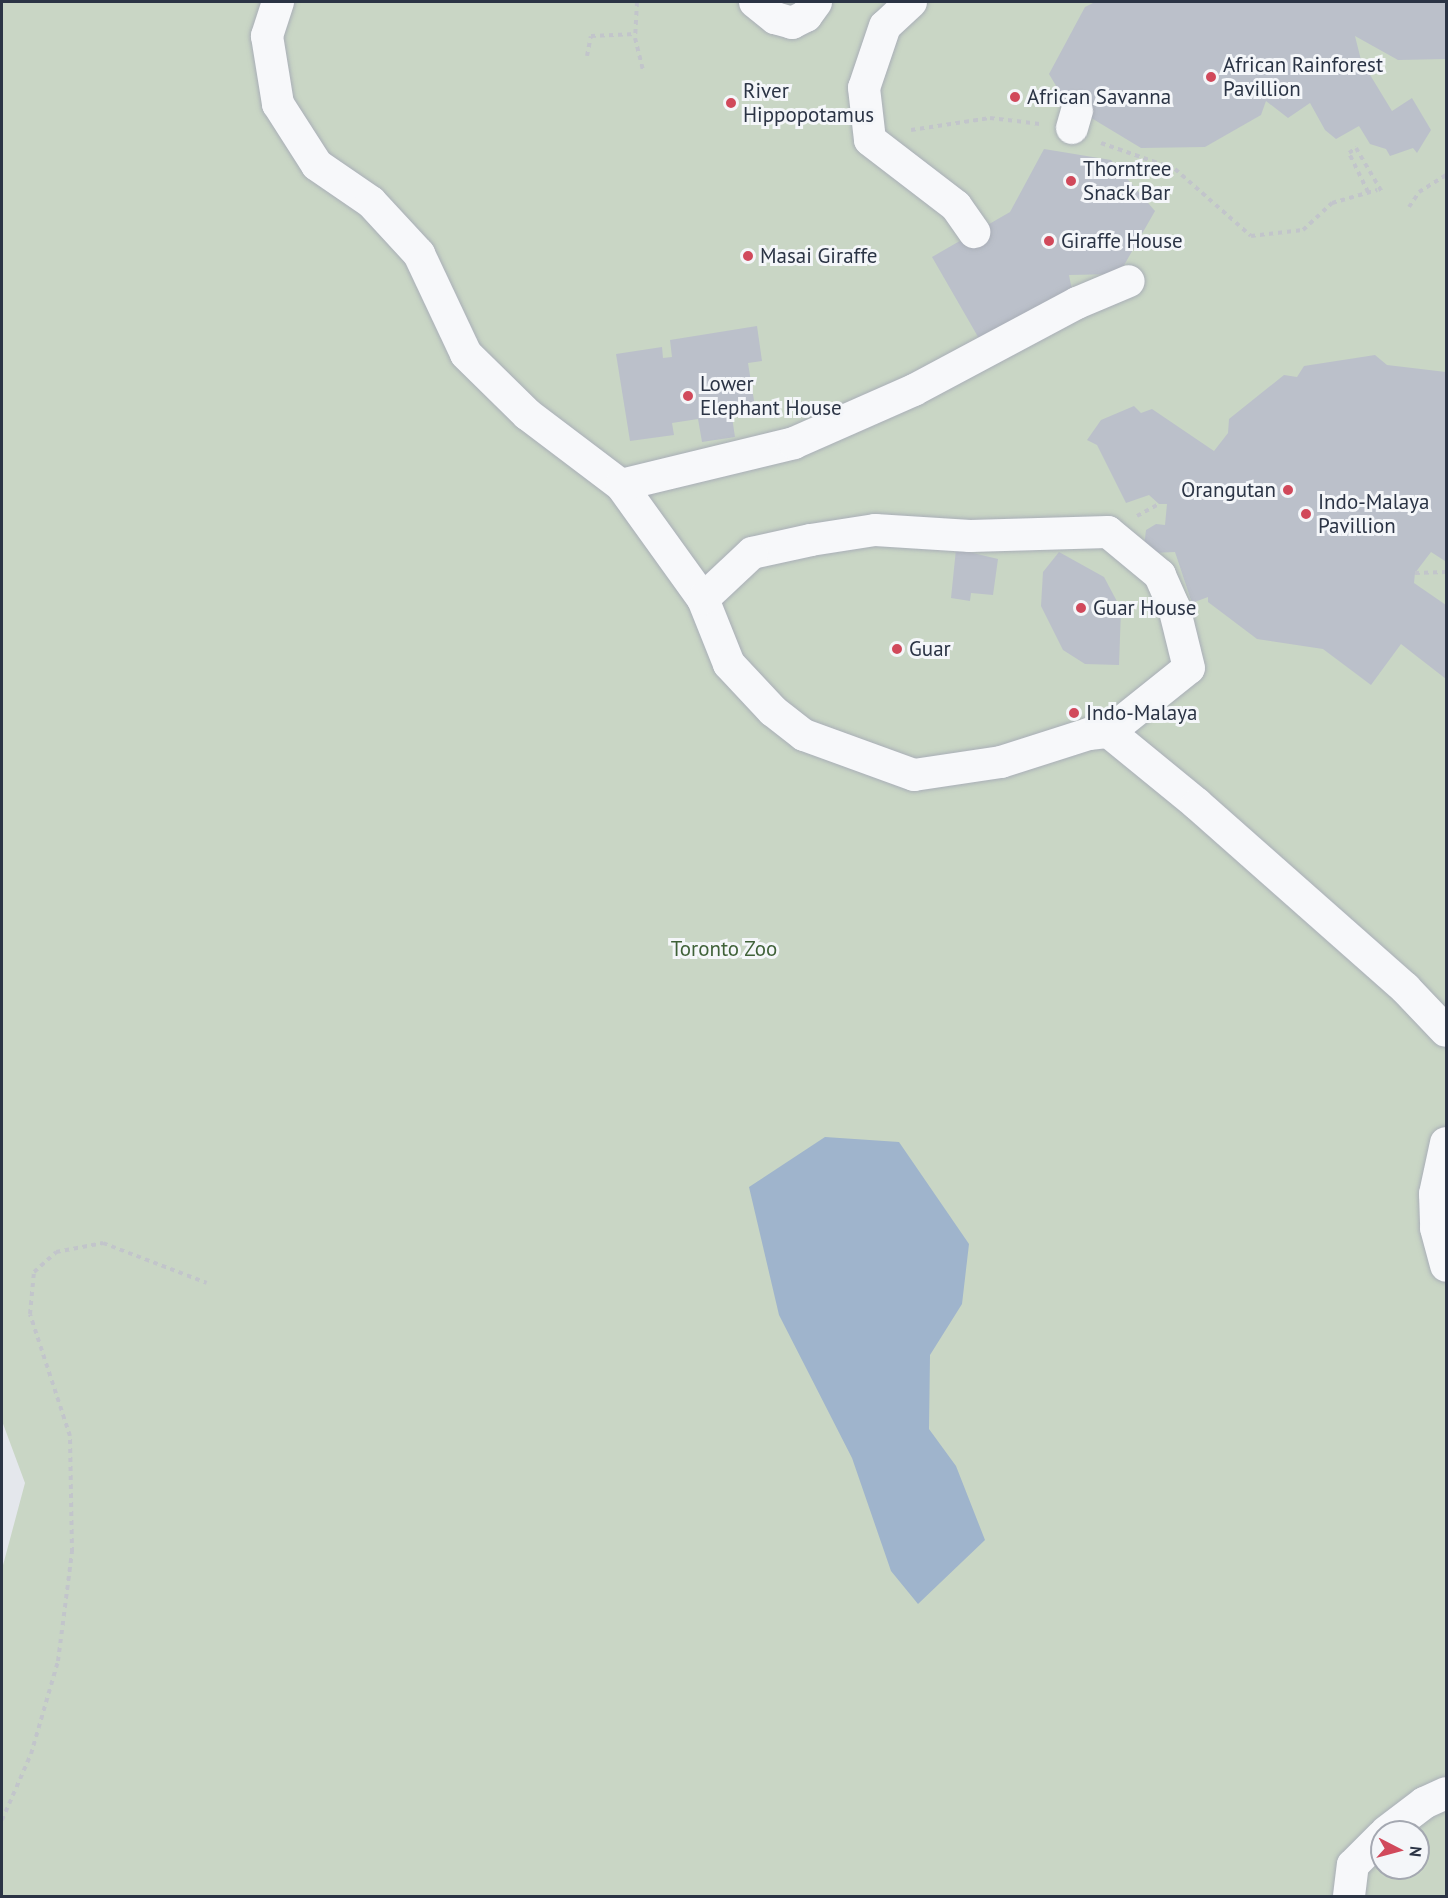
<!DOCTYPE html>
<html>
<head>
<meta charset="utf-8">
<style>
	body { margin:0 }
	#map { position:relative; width:1448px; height:1898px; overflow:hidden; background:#e4e7ec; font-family:"PT Sans",sans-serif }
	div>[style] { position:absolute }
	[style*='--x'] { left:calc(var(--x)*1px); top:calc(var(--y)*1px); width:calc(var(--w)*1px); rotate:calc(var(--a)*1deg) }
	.green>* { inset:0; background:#c9d6c5 }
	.water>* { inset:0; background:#9fb4cc }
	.building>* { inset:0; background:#bbc0ca }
	.path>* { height:4px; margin-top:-2px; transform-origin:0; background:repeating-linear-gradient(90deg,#c2c5cb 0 4.5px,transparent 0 9px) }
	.roads { filter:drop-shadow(0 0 2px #a9aeb7) drop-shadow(0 0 2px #a9aeb7) }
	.minor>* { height:32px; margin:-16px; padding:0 16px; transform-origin:16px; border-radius:16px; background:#f7f8fa }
	.dots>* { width:16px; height:16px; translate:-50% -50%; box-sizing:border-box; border:3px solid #f4f6f9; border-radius:50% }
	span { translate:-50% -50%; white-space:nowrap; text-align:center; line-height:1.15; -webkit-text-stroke:6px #f4f6f9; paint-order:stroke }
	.poi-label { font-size:21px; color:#2b3445 }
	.left { translate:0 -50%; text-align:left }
	.right { translate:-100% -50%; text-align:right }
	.park-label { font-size:21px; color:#3f6138 }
	.frame { position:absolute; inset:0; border:3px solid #2b3445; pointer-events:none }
	.north { position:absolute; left:1370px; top:1820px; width:60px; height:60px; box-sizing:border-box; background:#f4f6f9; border:2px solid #a4a8b1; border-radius:50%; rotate:96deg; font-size:16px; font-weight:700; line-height:24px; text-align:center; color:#2b3445 }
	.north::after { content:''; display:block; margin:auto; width:21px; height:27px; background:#d1495b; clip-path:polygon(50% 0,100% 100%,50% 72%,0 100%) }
</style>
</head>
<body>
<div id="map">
	<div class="green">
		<i style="clip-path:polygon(evenodd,2px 2px,1446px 2px,1446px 1896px,2px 1896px,2px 1569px,25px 1483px,2px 1421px,2px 2px,1382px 1832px,1418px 1832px,1418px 1868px,1382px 1868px,1382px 1832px)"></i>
	</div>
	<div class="water">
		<i style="clip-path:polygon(825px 1137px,899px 1142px,969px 1244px,962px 1304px,930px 1355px,929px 1429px,956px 1466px,985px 1540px,918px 1604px,891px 1571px,852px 1458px,779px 1315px,749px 1187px)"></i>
	</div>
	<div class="building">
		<i style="clip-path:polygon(1095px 2px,1446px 2px,1446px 59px,1398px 60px,1355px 36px,1361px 60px,1392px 111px,1412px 98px,1431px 130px,1417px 153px,1413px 148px,1390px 156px,1386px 149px,1370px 144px,1359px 126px,1336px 139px,1325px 130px,1310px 103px,1288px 118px,1266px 101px,1261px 115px,1205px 147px,1141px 148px,1088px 116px,1071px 111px,1049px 74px,1085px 7px)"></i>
		<i style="clip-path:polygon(1044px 149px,1111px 160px,1155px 211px,1119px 274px,1069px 275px,1072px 290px,981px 342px,932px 257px,1010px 212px)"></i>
		<i style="clip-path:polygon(757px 326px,762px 361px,748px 363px,756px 413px,732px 417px,735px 437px,702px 442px,698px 419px,672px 423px,674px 435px,630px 441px,616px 354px,662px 347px,663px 358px,672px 357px,670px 340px)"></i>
		<i style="clip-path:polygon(1375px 355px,1387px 365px,1446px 372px,1446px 558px,1445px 561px,1431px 552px,1415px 573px,1414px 583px,1446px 605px,1446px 679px,1401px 644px,1371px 685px,1323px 649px,1257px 639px,1208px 602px,1208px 597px,1192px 603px,1175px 552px,1152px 553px,1144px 546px,1146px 530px,1156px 524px,1165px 525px,1167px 504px,1159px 504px,1149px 495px,1126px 503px,1097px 445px,1087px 440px,1101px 420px,1134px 406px,1141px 413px,1152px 409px,1214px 451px,1228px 433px,1229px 419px,1284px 375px,1297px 377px,1304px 366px)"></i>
		<i style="clip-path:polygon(956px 549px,998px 559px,993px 595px,971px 593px,970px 601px,951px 598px)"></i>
		<i style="clip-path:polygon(1059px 552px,1104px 577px,1121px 609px,1119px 665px,1085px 664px,1063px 650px,1041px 606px,1043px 572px)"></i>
	</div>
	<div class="path">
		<i style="--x:637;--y:2;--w:36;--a:93"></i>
		<i style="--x:635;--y:38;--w:34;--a:76"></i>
		<i style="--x:587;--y:56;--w:20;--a:-79"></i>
		<i style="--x:591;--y:36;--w:45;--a:-2.5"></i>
		<i style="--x:911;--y:130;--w:80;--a:-8.6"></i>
		<i style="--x:990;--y:118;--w:50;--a:6.8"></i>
		<i style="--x:1101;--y:143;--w:78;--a:19.4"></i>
		<i style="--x:1175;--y:169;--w:101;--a:41.4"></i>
		<i style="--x:1251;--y:236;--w:52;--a:-6.6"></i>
		<i style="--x:1303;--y:230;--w:40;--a:-43"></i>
		<i style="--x:1332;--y:203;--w:47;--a:-16.1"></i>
		<i style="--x:1368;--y:192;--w:43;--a:-116"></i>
		<i style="--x:1349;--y:153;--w:9;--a:-36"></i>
		<i style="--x:1356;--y:148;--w:51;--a:59.4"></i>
		<i style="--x:1409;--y:207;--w:18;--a:-56"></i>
		<i style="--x:1419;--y:192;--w:32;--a:-32"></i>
		<i style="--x:1137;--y:516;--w:25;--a:-29"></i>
		<i style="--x:1415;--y:573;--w:31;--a:-2"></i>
		<i style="--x:2;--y:1820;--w:72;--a:-66.3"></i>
		<i style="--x:31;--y:1754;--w:97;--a:-73.8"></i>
		<i style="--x:58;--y:1661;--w:110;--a:-82.7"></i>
		<i style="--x:72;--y:1552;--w:116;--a:-91"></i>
		<i style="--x:70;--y:1436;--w:128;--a:-108.2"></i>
		<i style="--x:30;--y:1314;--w:42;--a:-84.6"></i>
		<i style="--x:34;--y:1272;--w:30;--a:-42"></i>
		<i style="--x:56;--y:1252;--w:48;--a:-10.8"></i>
		<i style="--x:103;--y:1243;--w:111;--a:21"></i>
	</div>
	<div class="roads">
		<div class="minor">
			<i style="--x:278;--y:2;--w:36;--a:108"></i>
			<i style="--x:267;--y:36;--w:69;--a:80.8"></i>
			<i style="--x:278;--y:104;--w:72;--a:57.4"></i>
			<i style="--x:317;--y:165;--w:65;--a:34.4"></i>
			<i style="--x:371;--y:202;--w:71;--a:47.3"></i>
			<i style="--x:419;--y:254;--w:110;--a:64.8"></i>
			<i style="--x:466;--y:354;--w:86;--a:44.5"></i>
			<i style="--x:527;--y:414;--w:118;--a:37.1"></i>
			<i style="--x:621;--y:485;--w:140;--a:54.3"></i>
			<i style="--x:703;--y:599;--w:70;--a:68.2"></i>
			<i style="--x:729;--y:664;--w:64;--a:46.9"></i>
			<i style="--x:773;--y:711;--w:39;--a:38"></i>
			<i style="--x:804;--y:735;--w:117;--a:20"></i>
			<i style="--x:914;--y:775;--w:88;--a:-8.5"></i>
			<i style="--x:1001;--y:762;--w:92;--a:-17.7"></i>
			<i style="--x:1089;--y:734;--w:20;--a:-6"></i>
			<i style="--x:1109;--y:732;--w:102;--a:-38.7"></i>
			<i style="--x:1189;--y:668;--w:63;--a:-103.8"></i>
			<i style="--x:1174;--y:607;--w:35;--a:-114"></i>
			<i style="--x:1160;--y:575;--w:67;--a:-140.4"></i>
			<i style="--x:1108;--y:532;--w:138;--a:178.3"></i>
			<i style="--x:970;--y:536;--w:95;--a:-176.4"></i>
			<i style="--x:875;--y:530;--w:65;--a:171.1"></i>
			<i style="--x:811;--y:540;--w:60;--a:167.6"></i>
			<i style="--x:752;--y:553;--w:67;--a:136.8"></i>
			<i style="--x:755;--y:2;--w:26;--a:39"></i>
			<i style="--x:775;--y:18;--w:18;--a:16"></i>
			<i style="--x:792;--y:23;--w:16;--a:-27"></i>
			<i style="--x:806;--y:16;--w:17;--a:-54"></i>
			<i style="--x:911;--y:2;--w:35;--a:137"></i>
			<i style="--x:885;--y:26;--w:65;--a:108.7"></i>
			<i style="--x:864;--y:88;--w:52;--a:83.4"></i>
			<i style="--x:870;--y:140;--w:108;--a:37.5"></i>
			<i style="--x:956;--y:206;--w:32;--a:55"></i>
			<i style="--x:1072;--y:128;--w:18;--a:-74"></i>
			<i style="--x:621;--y:485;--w:178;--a:-13.6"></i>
			<i style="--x:794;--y:443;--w:131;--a:-23.8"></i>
			<i style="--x:914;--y:390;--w:185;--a:-28.1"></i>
			<i style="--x:1077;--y:303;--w:56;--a:-22.9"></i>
			<i style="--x:1109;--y:732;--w:114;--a:39.3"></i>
			<i style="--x:1197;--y:804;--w:278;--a:41.5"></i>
			<i style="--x:1405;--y:988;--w:59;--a:46.4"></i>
			<i style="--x:1446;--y:1143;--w:52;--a:102.2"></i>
			<i style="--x:1435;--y:1194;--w:34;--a:88"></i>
			<i style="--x:1436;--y:1228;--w:39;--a:75"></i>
			<i style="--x:1386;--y:1832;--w:48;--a:-37.3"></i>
			<i style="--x:1424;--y:1803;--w:24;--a:-24"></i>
			<i style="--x:1349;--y:1896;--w:31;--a:-83"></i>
			<i style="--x:1353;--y:1865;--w:41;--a:-45"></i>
		</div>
	</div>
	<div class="dots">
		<i style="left:1211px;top:77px;background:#d1495b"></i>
		<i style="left:1015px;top:97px;background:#d1495b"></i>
		<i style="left:731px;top:103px;background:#d1495b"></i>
		<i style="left:1071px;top:181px;background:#d1495b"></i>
		<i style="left:1049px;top:241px;background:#d1495b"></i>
		<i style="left:748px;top:256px;background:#d1495b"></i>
		<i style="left:688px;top:396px;background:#d1495b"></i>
		<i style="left:1288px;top:490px;background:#d1495b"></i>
		<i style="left:1306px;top:514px;background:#d1495b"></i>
		<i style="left:1081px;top:608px;background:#d1495b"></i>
		<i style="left:897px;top:649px;background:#d1495b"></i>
		<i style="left:1074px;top:713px;background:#d1495b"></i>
	</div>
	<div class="poi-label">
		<span class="left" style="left:1223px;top:77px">African Rainforest<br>Pavillion</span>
		<span class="left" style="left:743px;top:103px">River<br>Hippopotamus</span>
		<span class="left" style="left:1027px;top:97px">African Savanna</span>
		<span class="left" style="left:1083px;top:181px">Thorntree<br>Snack Bar</span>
		<span class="left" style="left:1061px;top:241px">Giraffe House</span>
		<span class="left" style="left:760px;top:256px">Masai Giraffe</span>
		<span class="left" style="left:700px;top:396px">Lower<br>Elephant House</span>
		<span class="right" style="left:1276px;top:490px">Orangutan</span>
		<span class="left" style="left:1318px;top:514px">Indo-Malaya<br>Pavillion</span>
		<span class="left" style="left:1093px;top:608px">Guar House</span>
		<span class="left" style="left:909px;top:649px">Guar</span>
		<span class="left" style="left:1086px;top:713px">Indo-Malaya</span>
	</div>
	<div class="park-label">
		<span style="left:724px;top:949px">Toronto Zoo</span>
	</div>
	<div class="frame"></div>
	<div class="north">N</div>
</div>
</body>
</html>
